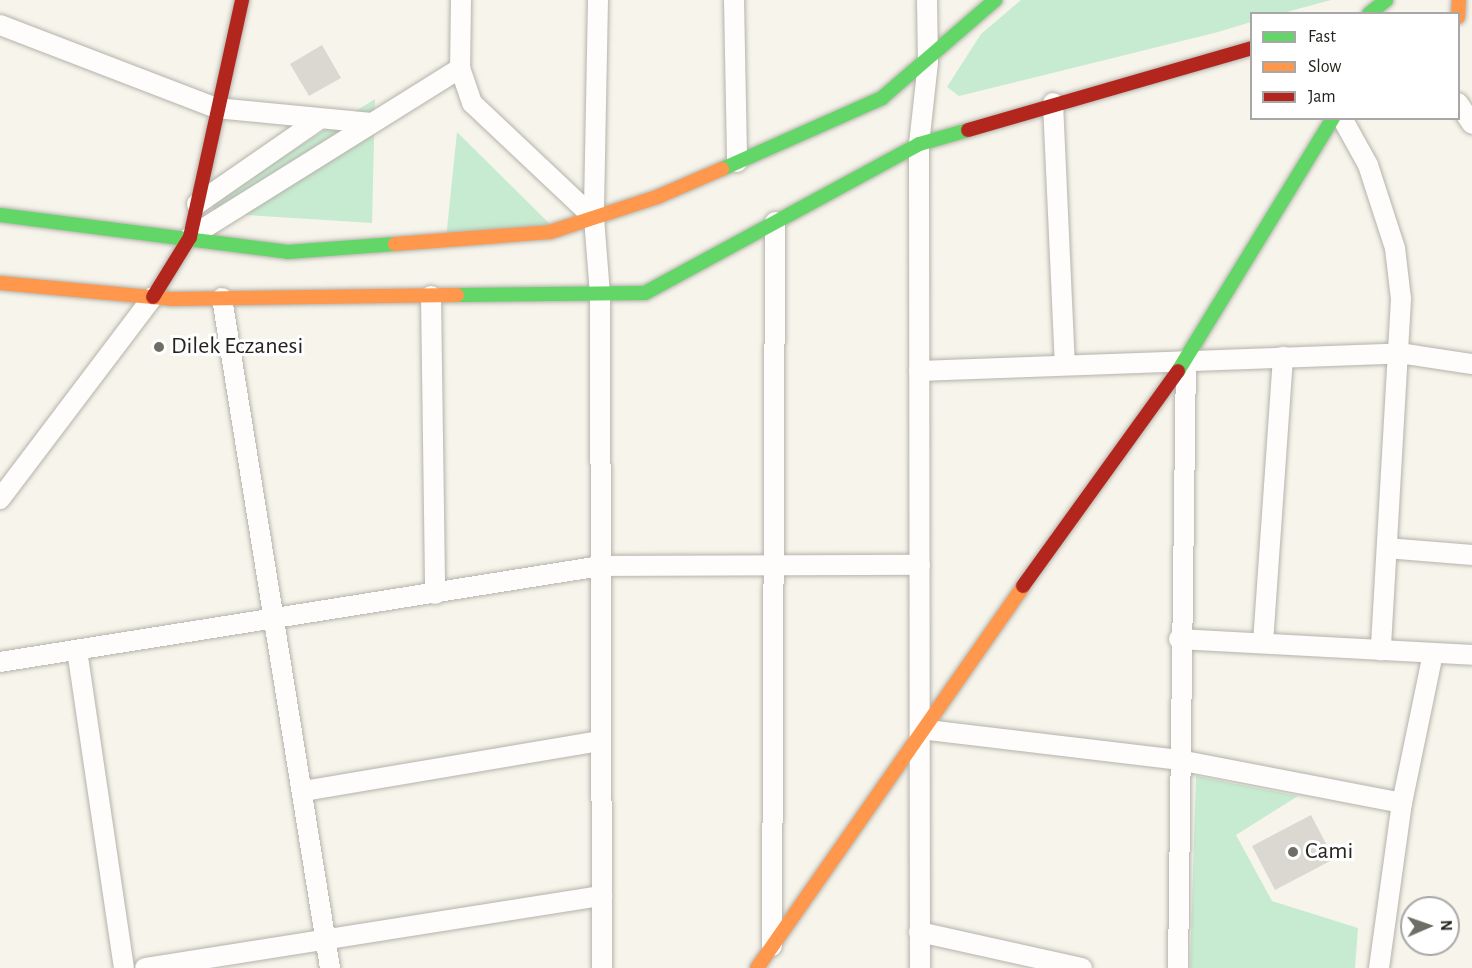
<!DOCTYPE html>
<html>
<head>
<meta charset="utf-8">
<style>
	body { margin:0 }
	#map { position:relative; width:1472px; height:968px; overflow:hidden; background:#f6f4eb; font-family:"Alegreya Sans",sans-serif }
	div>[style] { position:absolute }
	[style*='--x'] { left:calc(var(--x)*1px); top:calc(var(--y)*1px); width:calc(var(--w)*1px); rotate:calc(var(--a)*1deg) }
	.green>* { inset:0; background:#c7ebd0 }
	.building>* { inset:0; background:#dad8d1 }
	.roads { filter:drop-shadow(0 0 2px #b4b3ab) drop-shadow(0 0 2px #b4b3ab) }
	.street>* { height:20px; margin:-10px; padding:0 10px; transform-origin:10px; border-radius:10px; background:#fefdfc }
	.fast>* { height:14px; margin:-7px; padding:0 7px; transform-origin:7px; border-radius:7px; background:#63d668 }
	.slow>* { height:14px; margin:-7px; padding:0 7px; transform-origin:7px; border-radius:7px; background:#ff974d }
	.jam>* { height:14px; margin:-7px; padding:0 7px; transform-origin:7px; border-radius:7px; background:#b3261e }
	.dots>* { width:16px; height:16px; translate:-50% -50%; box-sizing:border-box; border:3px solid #fff; border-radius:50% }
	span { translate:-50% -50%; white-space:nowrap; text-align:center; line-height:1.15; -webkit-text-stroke:6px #fff; paint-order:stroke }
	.poi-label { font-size:24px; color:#25241e }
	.left { translate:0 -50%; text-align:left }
	.legend { position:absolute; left:1250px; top:12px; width:210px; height:108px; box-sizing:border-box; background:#fff; border:2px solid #a8a7a5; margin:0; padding:8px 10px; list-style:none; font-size:18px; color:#25241e }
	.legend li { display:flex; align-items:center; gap:12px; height:30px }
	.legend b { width:30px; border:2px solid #a8a7a5 }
	.north { position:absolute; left:1400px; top:896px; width:60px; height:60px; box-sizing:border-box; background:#fff; border:2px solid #a8a7a5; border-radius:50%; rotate:88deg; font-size:16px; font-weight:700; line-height:24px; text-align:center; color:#25241e }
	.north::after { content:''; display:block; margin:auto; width:21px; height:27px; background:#6e6d66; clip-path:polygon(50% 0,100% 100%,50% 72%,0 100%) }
</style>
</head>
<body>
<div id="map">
	<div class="green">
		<i style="clip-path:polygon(1021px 0,1331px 0,1283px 13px,1252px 14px,1251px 22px,1218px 32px,959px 96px,947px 87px,981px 34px)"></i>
		<i style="clip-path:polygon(375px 99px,372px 223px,215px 213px,211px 201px)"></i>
		<i style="clip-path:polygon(457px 132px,563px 237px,446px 239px)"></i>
		<i style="clip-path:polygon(1196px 776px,1298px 796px,1236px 835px,1272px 901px,1358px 928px,1355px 968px,1190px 968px)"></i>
	</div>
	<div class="building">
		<i style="clip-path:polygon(322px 45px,341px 78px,309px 96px,290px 64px)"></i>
		<i style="clip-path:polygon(1311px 815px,1334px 859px,1275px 890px,1252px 846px)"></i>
	</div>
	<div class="roads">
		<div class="street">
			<i style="--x:461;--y:0;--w:68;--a:90.8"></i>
			<i style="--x:460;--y:68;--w:37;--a:71"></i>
			<i style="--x:472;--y:103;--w:168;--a:43.3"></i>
			<i style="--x:598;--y:0;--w:218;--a:91.1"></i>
			<i style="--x:594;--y:218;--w:76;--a:85.5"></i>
			<i style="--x:600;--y:294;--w:674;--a:89.83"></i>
			<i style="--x:734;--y:0;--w:162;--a:88.9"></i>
			<i style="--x:0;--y:25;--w:231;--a:21"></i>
			<i style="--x:216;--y:108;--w:156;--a:5.5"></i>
			<i style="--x:1053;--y:103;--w:260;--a:87.4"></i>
			<i style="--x:1458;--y:103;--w:25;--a:56"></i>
			<i style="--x:1342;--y:118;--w:54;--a:61"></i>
			<i style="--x:1368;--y:165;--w:87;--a:72"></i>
			<i style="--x:1395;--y:248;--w:51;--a:83.3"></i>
			<i style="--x:1401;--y:299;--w:352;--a:93.3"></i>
			<i style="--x:197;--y:204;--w:146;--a:-34.7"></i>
			<i style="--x:190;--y:237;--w:319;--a:-32"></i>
			<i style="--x:431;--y:296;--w:298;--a:89.2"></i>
			<i style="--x:222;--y:298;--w:679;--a:80.84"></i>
			<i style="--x:919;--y:371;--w:480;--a:-2.1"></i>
			<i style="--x:1399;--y:353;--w:74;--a:8.6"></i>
			<i style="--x:0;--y:499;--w:253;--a:-52.9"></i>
			<i style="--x:1387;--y:548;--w:85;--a:4.7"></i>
			<i style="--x:1179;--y:639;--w:293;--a:3.1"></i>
			<i style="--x:1263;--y:643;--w:287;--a:-86"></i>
			<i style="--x:77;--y:650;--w:321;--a:81.6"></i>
			<i style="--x:0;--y:662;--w:609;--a:-9.08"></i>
			<i style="--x:601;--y:566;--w:319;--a:-0.2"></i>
			<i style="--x:920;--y:729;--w:261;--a:6.8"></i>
			<i style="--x:1179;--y:760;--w:227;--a:10.9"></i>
			<i style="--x:304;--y:791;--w:301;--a:-9.6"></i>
			<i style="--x:919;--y:932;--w:167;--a:12.5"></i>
			<i style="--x:772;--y:946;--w:724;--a:-89.76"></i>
			<i style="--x:145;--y:968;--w:463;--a:-9"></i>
			<i style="--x:920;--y:968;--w:824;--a:-90.07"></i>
			<i style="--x:919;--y:144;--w:81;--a:-83.7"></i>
			<i style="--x:928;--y:63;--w:63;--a:-90.9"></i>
			<i style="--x:1178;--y:968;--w:608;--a:-89.25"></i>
			<i style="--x:1379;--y:968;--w:167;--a:-82.1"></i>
			<i style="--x:1402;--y:803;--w:153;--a:-78.3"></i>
		</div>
		<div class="fast">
			<i style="--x:1369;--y:14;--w:22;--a:-39"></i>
			<i style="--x:722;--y:169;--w:175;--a:-23.9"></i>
			<i style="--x:882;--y:98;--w:150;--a:-40.9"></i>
			<i style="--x:0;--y:215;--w:290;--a:7.3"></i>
			<i style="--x:288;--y:252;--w:107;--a:-4.3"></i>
			<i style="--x:457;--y:295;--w:188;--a:-0.6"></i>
			<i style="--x:645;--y:293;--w:312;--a:-28.5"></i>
			<i style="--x:919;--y:144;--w:51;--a:-15.9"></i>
			<i style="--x:1178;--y:371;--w:297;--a:-58.5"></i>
		</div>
		<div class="slow">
			<i style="--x:1458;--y:17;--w:17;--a:-87"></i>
			<i style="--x:395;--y:244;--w:155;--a:-4.4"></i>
			<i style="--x:550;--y:232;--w:113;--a:-18.1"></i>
			<i style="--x:657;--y:197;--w:71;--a:-23.3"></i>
			<i style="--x:0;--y:283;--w:172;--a:5.3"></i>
			<i style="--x:171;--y:299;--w:286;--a:-0.8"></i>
			<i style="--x:757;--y:968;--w:465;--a:-55.1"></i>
		</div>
		<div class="jam">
			<i style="--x:968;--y:130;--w:296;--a:-16.1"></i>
			<i style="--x:153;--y:297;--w:70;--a:-58.3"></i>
			<i style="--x:190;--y:237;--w:243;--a:-77.6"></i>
			<i style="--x:1023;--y:586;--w:265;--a:-54.2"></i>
		</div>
	</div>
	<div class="dots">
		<i style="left:159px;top:347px;background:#6e6d66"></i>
		<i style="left:1293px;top:852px;background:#6e6d66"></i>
	</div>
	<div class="poi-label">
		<span class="left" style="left:171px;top:347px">Dilek Eczanesi</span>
		<span class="left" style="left:1305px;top:852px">Cami</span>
	</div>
	<ul class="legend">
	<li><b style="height:8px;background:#63d668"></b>Fast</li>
	<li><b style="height:8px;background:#ff974d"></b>Slow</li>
	<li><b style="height:8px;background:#b3261e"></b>Jam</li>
	</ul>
	<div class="north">N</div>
</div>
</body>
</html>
